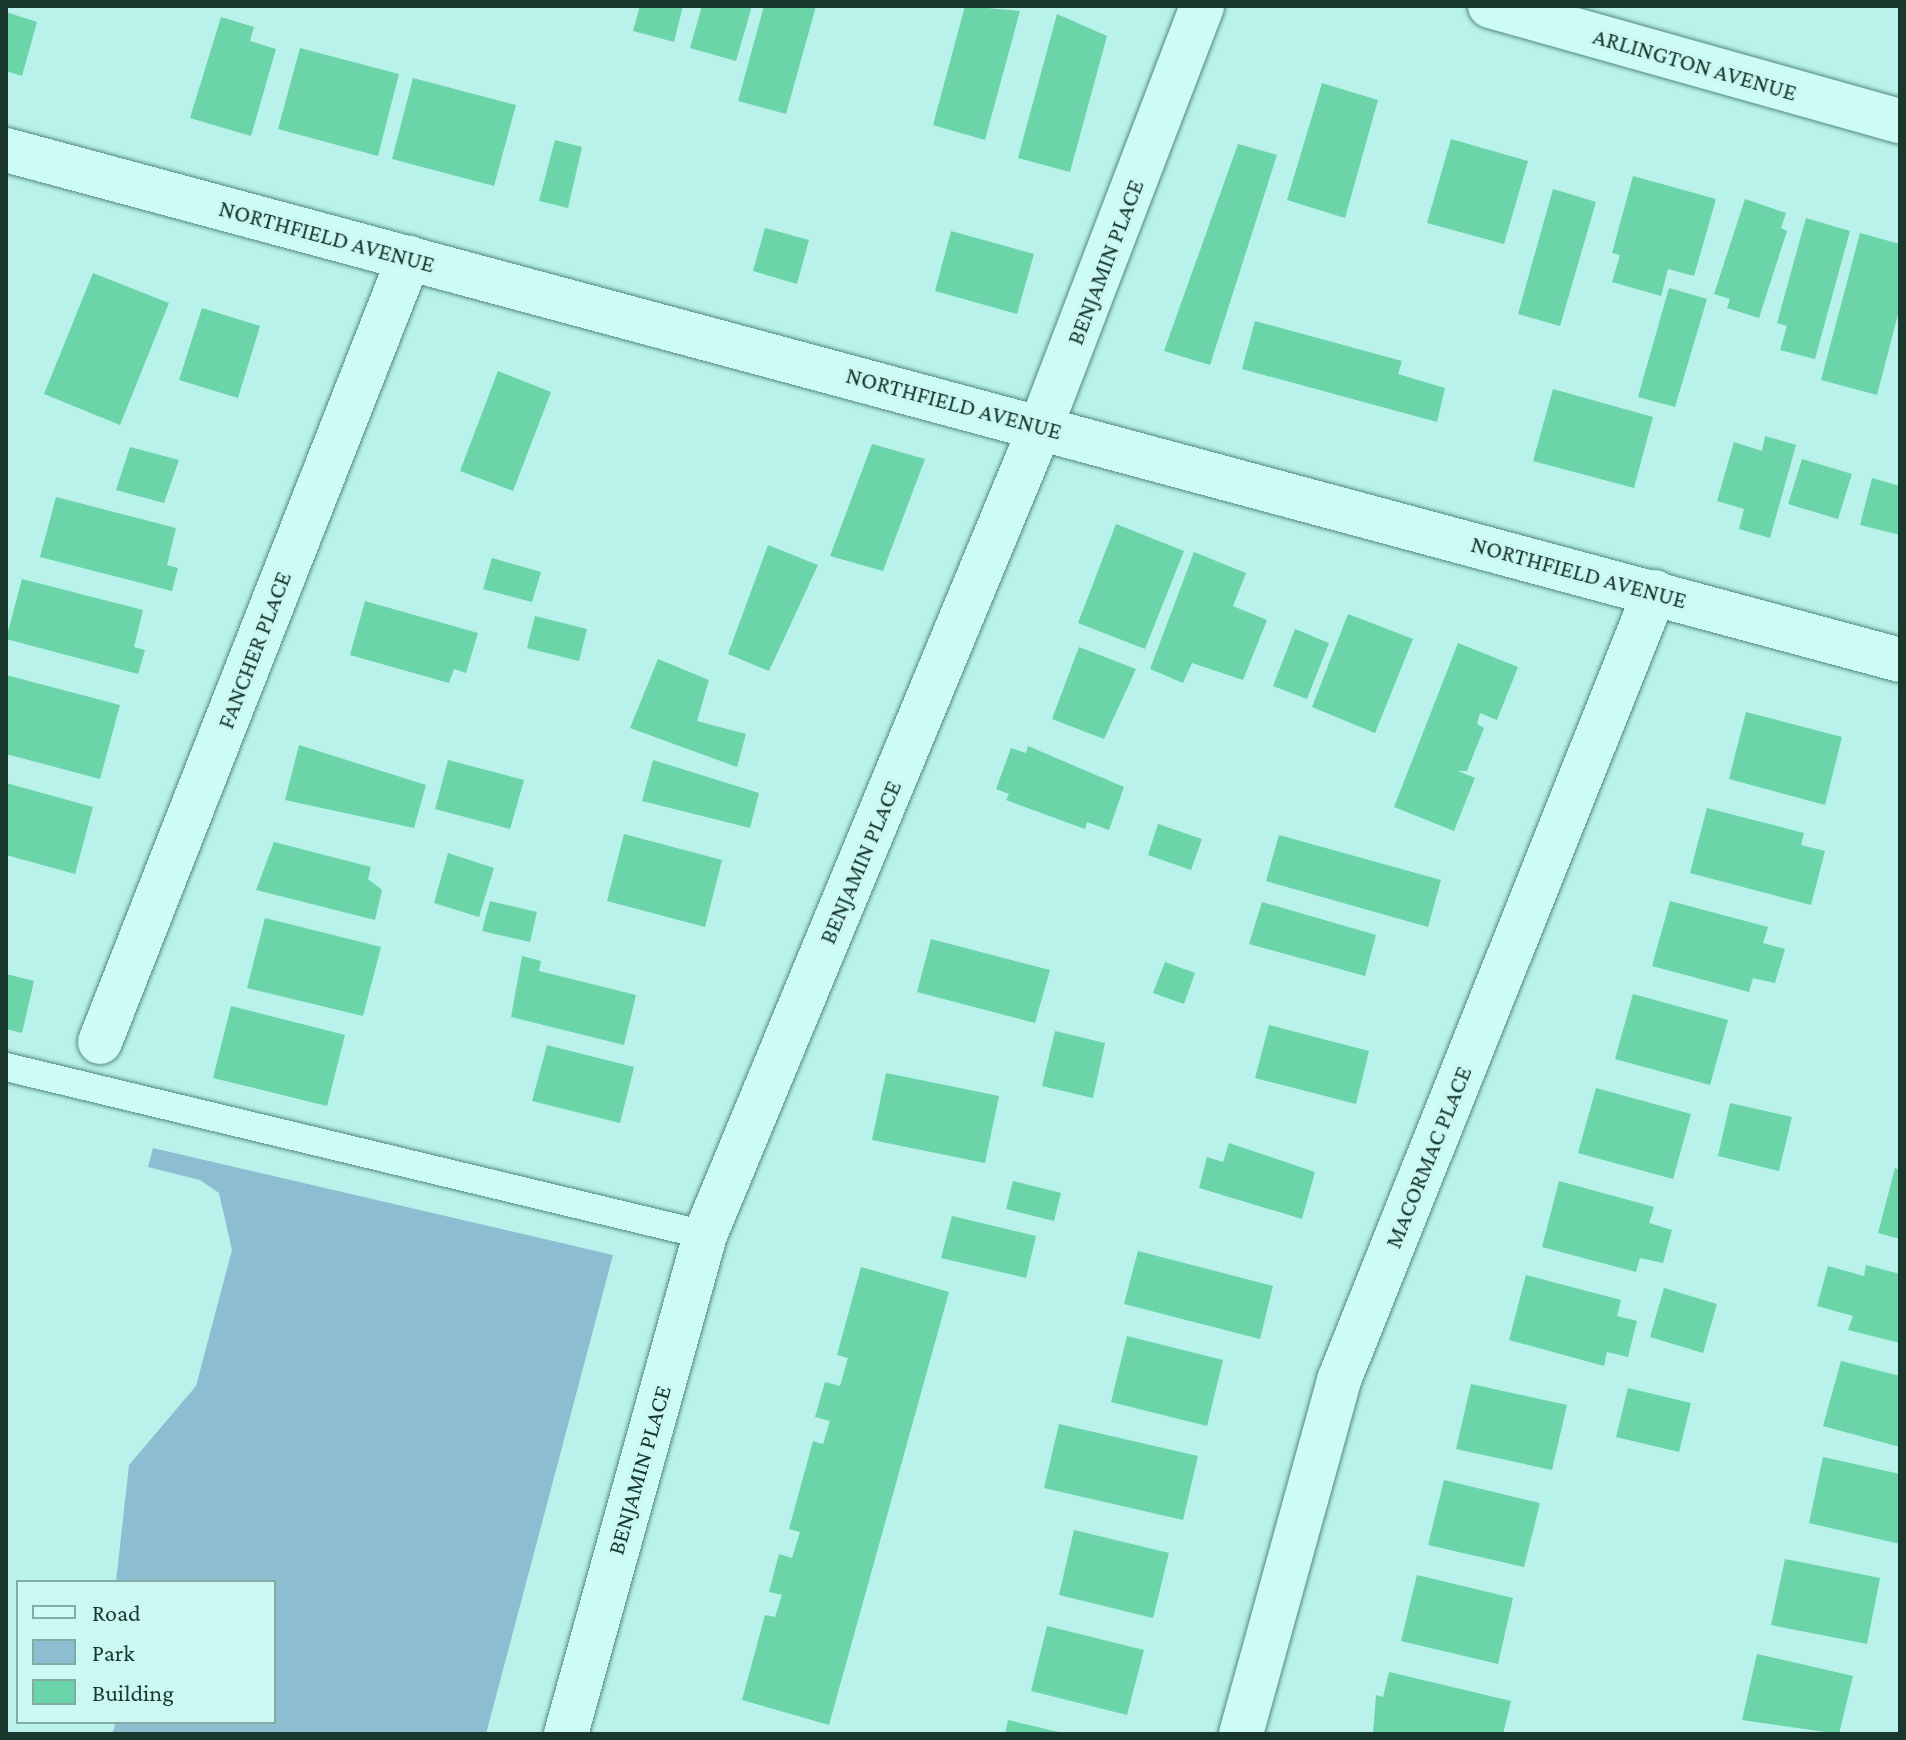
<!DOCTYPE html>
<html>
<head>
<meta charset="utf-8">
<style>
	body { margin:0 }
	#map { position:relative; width:1906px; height:1740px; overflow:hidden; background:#b9f2eb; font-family:"Crimson Pro",serif }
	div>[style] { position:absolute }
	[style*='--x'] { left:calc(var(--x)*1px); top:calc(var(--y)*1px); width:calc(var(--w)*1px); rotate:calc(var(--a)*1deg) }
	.green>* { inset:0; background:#8dbdd0 }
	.building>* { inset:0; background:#6bd4a9 }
	.roads { filter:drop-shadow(0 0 2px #538a79) drop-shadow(0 0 2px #538a79) }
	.lane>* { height:28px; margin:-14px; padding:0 14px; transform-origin:14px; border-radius:14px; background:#cdfcf6 }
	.street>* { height:44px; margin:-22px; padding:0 22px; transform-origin:22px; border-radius:22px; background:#cdfcf6 }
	span { translate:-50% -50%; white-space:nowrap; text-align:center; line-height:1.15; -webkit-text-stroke:7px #caf9f3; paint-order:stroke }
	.street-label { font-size:24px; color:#19372d }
	.frame { position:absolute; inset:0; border:8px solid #19372d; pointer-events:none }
	.legend { position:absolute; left:16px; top:1580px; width:260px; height:144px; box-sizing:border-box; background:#caf9f3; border:2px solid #83aba4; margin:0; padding:10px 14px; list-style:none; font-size:24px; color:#19372d }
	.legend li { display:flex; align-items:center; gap:16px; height:40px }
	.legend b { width:40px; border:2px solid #83aba4 }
</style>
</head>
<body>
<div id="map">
	<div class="green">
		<i style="clip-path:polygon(153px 1148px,613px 1255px,486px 1734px,112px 1734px,116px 1722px,274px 1722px,274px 1582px,116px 1582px,129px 1465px,196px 1386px,232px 1250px,219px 1193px,200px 1180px,148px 1167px)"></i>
	</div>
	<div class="building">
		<i style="clip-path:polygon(640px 6px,683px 6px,674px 42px,633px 31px)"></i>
		<i style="clip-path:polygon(702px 6px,752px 6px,736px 61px,690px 48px)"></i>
		<i style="clip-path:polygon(764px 6px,816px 6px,786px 114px,738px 101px)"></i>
		<i style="clip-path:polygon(965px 6px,1020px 11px,985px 140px,933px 125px)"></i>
		<i style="clip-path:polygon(6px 12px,37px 22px,22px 76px,6px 71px)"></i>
		<i style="clip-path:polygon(1057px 14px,1107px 36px,1070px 172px,1018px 158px)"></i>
		<i style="clip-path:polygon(221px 17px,254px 27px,250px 41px,276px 49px,251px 136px,190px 118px)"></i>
		<i style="clip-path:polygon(300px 48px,399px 74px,378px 156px,278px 129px)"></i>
		<i style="clip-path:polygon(413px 78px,516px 105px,494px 186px,392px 159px)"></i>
		<i style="clip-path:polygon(1322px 83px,1378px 100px,1345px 218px,1287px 200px)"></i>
		<i style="clip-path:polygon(1451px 139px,1528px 161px,1504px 244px,1427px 223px)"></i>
		<i style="clip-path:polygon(555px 140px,582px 147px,568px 208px,539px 201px)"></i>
		<i style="clip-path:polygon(1238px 144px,1277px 155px,1210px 365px,1164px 351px)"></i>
		<i style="clip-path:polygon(1633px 176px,1716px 199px,1694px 276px,1668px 269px,1661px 296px,1612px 282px,1620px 255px,1612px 253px)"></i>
		<i style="clip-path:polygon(1553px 189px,1596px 202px,1560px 326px,1518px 314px)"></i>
		<i style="clip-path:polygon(1745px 199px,1786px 213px,1781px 228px,1787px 231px,1759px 318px,1727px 308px,1730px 299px,1714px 294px)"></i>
		<i style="clip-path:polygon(1806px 218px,1850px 231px,1815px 359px,1780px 350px,1787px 326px,1777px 323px)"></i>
		<i style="clip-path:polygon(765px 228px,809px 240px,797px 284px,753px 271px)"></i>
		<i style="clip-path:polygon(951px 231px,1034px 254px,1017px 314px,935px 291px)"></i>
		<i style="clip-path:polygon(1860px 233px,1900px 244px,1900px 307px,1877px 395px,1821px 380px)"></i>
		<i style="clip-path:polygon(93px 273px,169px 303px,120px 425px,44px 394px)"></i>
		<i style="clip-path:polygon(1669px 288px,1707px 299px,1675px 407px,1638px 397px)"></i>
		<i style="clip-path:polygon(202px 308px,260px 326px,238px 398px,179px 380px)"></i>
		<i style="clip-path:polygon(1255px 321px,1402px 361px,1398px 374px,1445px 388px,1437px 422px,1242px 369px)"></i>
		<i style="clip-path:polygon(498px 371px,551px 392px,513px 491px,460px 471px)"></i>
		<i style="clip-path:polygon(1553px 389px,1653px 417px,1634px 488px,1533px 461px)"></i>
		<i style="clip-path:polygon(1765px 436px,1796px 445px,1770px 538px,1739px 529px,1744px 509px,1717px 501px,1734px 442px,1762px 451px)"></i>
		<i style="clip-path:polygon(872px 444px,925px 459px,883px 571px,830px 556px)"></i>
		<i style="clip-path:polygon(130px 447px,179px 460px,164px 503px,116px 490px)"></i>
		<i style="clip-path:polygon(1802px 459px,1852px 474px,1838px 519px,1788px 504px)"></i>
		<i style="clip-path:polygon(1872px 478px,1900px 486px,1900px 535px,1860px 525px)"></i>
		<i style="clip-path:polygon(56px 497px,176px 528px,167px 565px,178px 568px,172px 591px,40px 557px)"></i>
		<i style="clip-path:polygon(1116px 524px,1184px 551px,1145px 649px,1078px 623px)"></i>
		<i style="clip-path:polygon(768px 545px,818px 565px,769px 671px,728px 654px)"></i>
		<i style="clip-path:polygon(1194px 552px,1246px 573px,1233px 606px,1267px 620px,1243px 680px,1192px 663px,1183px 683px,1150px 669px)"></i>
		<i style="clip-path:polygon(492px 558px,541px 572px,532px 602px,483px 589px)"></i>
		<i style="clip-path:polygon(22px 579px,143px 610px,134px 647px,145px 650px,138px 674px,6px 639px)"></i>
		<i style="clip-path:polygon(365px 601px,478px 633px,466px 673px,454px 669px,449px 683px,350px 655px)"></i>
		<i style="clip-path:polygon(1348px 614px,1413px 639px,1375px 733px,1312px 707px)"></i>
		<i style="clip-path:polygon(535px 616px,587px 629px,579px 661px,527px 648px)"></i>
		<i style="clip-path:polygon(1295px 629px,1329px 643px,1307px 699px,1273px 686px)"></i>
		<i style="clip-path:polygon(1458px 643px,1518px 667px,1497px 720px,1480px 713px,1477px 724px,1484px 728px,1467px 771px,1458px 771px,1475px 778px,1454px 831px,1394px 807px)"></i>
		<i style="clip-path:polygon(1079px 647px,1136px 669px,1104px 739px,1052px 719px)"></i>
		<i style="clip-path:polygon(658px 659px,709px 680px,697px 721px,746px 734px,737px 767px,630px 728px)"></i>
		<i style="clip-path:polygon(6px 675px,120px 705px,100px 779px,6px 754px)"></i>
		<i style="clip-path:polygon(1746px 712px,1842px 737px,1825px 805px,1729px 779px)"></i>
		<i style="clip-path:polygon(299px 745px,426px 785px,414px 828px,285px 800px)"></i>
		<i style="clip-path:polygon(1028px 746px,1124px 787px,1109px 830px,1087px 822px,1085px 829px,1006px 800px,1009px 794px,996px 789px,1011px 748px,1026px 753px)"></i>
		<i style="clip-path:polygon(448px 760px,524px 780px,510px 829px,435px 809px)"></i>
		<i style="clip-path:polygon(653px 760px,759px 793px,750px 828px,642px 801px)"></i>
		<i style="clip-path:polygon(6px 783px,93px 807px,75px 874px,6px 855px)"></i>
		<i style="clip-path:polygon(1707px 808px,1804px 833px,1801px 845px,1825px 851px,1811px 905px,1690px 873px)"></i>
		<i style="clip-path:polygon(1158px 824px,1202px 839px,1191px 870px,1148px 855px)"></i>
		<i style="clip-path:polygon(624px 834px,722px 860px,705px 927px,607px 901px)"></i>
		<i style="clip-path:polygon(1279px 835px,1441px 880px,1428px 927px,1266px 881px)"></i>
		<i style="clip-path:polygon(274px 842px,371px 867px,368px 879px,382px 890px,375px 920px,256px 890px)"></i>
		<i style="clip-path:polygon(448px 853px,494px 868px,479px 917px,434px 903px)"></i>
		<i style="clip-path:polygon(490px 901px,537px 912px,530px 942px,482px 931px)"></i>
		<i style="clip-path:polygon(1670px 901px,1768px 927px,1763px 943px,1785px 949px,1775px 983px,1753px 978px,1749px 992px,1652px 966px)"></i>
		<i style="clip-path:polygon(1262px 902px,1376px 935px,1365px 976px,1249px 944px)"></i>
		<i style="clip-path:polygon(265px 918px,381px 947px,363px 1016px,247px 988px)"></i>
		<i style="clip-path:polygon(931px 939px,1050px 970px,1035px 1023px,917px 992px)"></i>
		<i style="clip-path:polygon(522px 956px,541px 961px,539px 971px,636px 995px,624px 1045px,511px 1017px)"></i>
		<i style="clip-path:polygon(1165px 962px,1195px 973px,1184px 1004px,1153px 993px)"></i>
		<i style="clip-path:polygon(6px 974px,34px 981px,22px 1033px,6px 1029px)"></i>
		<i style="clip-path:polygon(1633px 994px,1728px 1020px,1710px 1085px,1615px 1059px)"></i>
		<i style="clip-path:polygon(231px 1006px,345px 1035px,327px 1106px,213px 1078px)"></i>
		<i style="clip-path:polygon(1269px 1025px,1369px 1051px,1356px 1104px,1255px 1078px)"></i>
		<i style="clip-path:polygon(1055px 1031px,1105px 1043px,1093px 1098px,1042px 1086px)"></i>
		<i style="clip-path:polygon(547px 1045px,634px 1067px,620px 1123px,532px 1101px)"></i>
		<i style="clip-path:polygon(886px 1073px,999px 1096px,985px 1163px,872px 1140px)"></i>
		<i style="clip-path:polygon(1596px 1088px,1691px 1114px,1673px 1179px,1578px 1153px)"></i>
		<i style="clip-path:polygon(1730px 1103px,1792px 1117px,1779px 1171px,1718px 1156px)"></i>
		<i style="clip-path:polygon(1229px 1143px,1315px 1172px,1302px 1219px,1199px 1188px,1207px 1157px,1223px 1162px)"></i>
		<i style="clip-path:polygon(1895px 1168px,1900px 1170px,1900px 1239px,1878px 1233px)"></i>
		<i style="clip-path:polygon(1013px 1181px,1061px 1193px,1054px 1221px,1006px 1209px)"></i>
		<i style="clip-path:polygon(1559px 1181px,1654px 1207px,1649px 1223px,1672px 1230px,1663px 1263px,1640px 1258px,1636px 1272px,1542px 1247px)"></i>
		<i style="clip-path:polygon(952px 1216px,1036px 1236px,1026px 1278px,941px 1258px)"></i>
		<i style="clip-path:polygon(1138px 1251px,1273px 1286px,1260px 1339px,1124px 1304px)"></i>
		<i style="clip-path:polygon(1866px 1265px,1900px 1274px,1900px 1343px,1848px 1330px,1853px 1316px,1817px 1306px,1828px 1266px,1864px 1276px)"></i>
		<i style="clip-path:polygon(861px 1267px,949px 1292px,829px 1725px,742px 1700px,765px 1615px,775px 1617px,782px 1595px,769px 1592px,779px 1554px,792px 1558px,800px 1532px,789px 1529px,813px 1441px,823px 1444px,830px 1421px,815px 1417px,825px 1382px,840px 1386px,848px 1358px,837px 1355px)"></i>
		<i style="clip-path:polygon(1526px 1275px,1621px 1300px,1617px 1316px,1637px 1321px,1628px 1357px,1607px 1352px,1604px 1366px,1509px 1340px)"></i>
		<i style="clip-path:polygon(1664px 1288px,1717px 1304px,1703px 1353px,1650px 1337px)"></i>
		<i style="clip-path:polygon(1127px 1336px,1223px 1360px,1207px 1426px,1111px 1402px)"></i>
		<i style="clip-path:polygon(1841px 1361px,1900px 1376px,1900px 1447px,1823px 1426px)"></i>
		<i style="clip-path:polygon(1471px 1384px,1567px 1405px,1552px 1470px,1456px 1449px)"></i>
		<i style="clip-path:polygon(1628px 1388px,1691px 1403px,1679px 1452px,1616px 1437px)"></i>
		<i style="clip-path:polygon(1059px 1424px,1198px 1456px,1183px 1520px,1044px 1488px)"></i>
		<i style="clip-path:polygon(1823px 1457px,1900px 1474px,1900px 1544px,1809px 1523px)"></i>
		<i style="clip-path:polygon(1444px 1480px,1540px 1503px,1524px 1567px,1428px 1545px)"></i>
		<i style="clip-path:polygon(1074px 1530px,1169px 1553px,1153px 1618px,1059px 1595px)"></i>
		<i style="clip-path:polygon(1785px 1559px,1880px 1578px,1867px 1644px,1771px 1625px)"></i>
		<i style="clip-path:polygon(1417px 1575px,1513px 1598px,1498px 1664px,1401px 1641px)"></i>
		<i style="clip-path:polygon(1047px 1626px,1144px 1650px,1127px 1715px,1031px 1691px)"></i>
		<i style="clip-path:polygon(1757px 1654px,1853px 1676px,1839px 1734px,1742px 1720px)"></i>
		<i style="clip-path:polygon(1389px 1672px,1511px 1701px,1503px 1734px,1373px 1734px,1376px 1695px,1383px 1697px)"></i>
		<i style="clip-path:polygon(1008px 1720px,1063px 1733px,1063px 1734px,1005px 1734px)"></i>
	</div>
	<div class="roads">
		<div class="lane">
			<i style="--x:6;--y:1067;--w:719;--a:13.51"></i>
		</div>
		<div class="street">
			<i style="--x:1490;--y:6;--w:426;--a:15.7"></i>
			<i style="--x:6;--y:150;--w:1961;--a:15.07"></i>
			<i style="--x:100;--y:1042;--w:843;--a:-68.49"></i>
			<i style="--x:566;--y:1734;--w:518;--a:-74.43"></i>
			<i style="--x:705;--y:1235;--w:876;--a:-67.45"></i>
			<i style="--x:1041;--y:426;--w:450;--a:-69"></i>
			<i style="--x:1241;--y:1734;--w:367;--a:-74.5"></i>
			<i style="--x:1339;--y:1380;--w:849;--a:-68.15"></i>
		</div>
	</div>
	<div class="street-label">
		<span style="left:1695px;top:64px;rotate:16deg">ARLINGTON AVENUE</span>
		<span style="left:327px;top:236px;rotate:15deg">NORTHFIELD AVENUE</span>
		<span style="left:1105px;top:262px;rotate:-69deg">BENJAMIN PLACE</span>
		<span style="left:954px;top:403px;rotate:15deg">NORTHFIELD AVENUE</span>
		<span style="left:1579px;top:572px;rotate:15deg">NORTHFIELD AVENUE</span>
		<span style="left:254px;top:650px;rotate:-69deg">FANCHER PLACE</span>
		<span style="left:860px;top:862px;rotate:-67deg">BENJAMIN PLACE</span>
		<span style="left:1428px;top:1157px;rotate:-68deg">MACORMAC PLACE</span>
		<span style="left:639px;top:1470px;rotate:-74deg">BENJAMIN PLACE</span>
	</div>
	<div class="frame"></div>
	<ul class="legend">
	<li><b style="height:10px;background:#cdfcf6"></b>Road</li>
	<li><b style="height:22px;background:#8dbdd0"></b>Park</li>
	<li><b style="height:22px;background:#6bd4a9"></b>Building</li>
	</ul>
</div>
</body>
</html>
